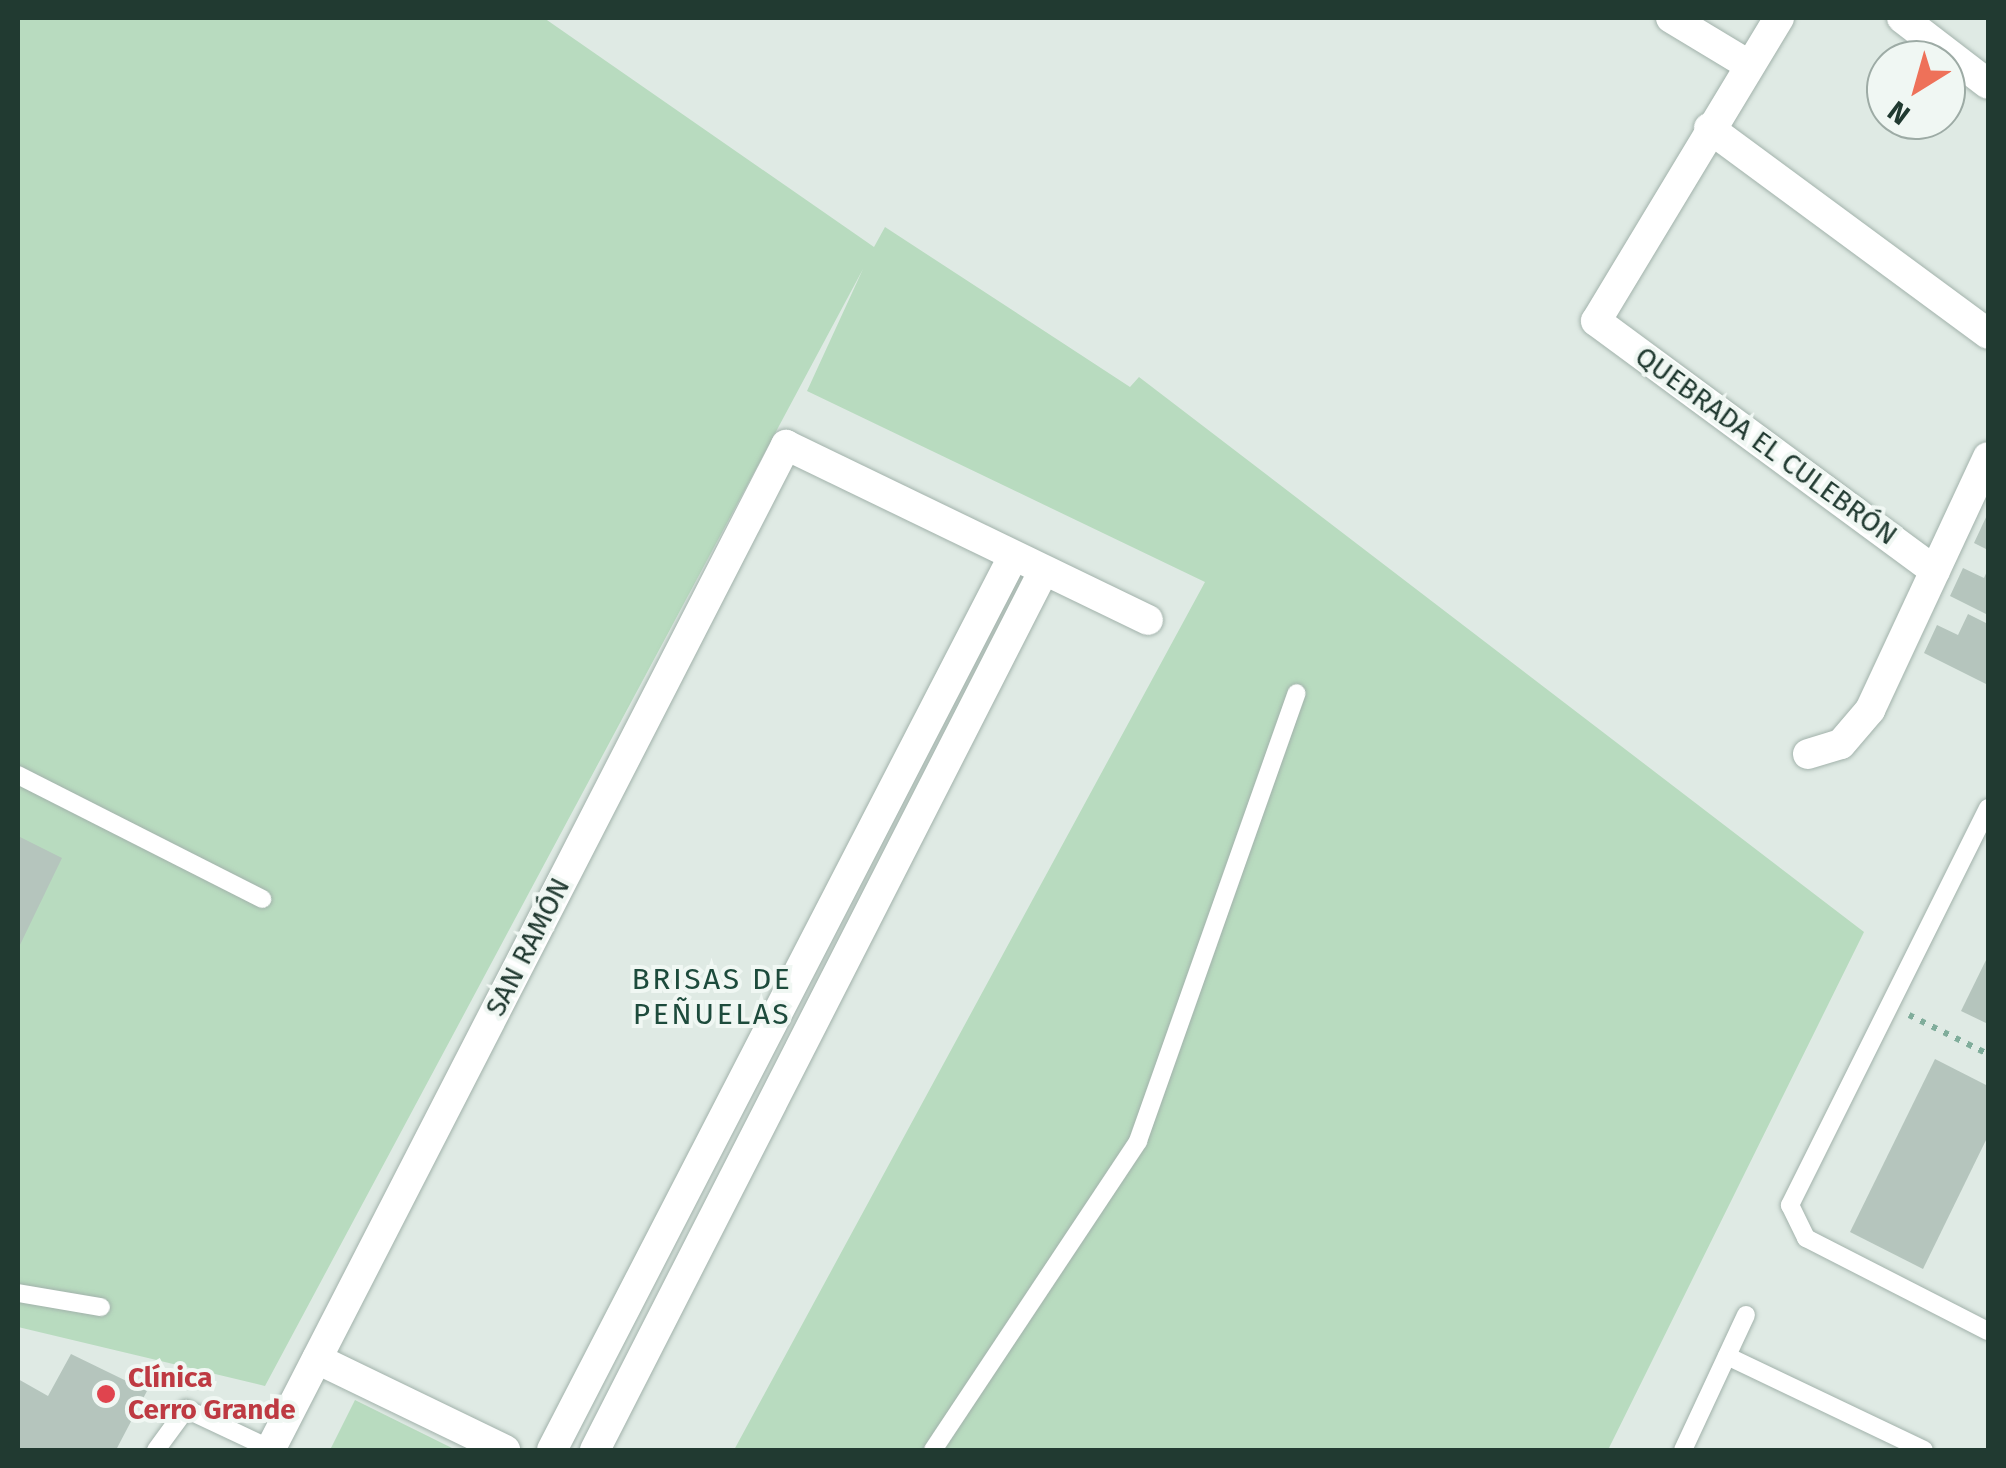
<!DOCTYPE html>
<html>
<head>
<meta charset="utf-8">
<style>
	body { margin:0 }
	#map { position:relative; width:2006px; height:1468px; overflow:hidden; background:#dfeae4; font-family:"Fira Sans",sans-serif }
	div>[style] { position:absolute }
	[style*='--x'] { left:calc(var(--x)*1px); top:calc(var(--y)*1px); width:calc(var(--w)*1px); rotate:calc(var(--a)*1deg) }
	.green>* { inset:0; background:#b8dbbf }
	.building>* { inset:0; background:#b5c5bd }
	.path>* { height:6px; margin-top:-3px; transform-origin:0; background:repeating-linear-gradient(90deg,#80ad9b 0 5px,transparent 0 13px) }
	.roads { filter:drop-shadow(0 0 2px #a2b2ab) drop-shadow(0 0 2px #a2b2ab) }
	.lane>* { height:18px; margin:-9px; padding:0 9px; transform-origin:9px; border-radius:9px; background:#fff }
	.street>* { height:30px; margin:-15px; padding:0 15px; transform-origin:15px; border-radius:15px; background:#fff }
	.dots>* { width:28px; height:28px; translate:-50% -50%; box-sizing:border-box; border:5px solid #f0f7f3; border-radius:50% }
	span { translate:-50% -50%; white-space:nowrap; text-align:center; line-height:1.15; -webkit-text-stroke:8px #f0f7f3; paint-order:stroke }
	.street-label { font-size:28px; color:#213a31 }
	.health-label { font-size:28px; color:#be3a42; font-weight:700 }
	.left { translate:0 -50%; text-align:left }
	.neighbourhood-label { font-size:30px; color:#1d4b3c; letter-spacing:2.5px }
	.frame { position:absolute; inset:0; border:20px solid #213a31; pointer-events:none }
	.north { position:absolute; left:1866px; top:40px; width:100px; height:100px; box-sizing:border-box; background:#f0f7f3; border:2px solid #9daba5; border-radius:50%; rotate:217deg; font-size:28px; font-weight:700; line-height:40px; text-align:center; color:#213a31 }
	.north::after { content:''; display:block; margin:auto; width:35px; height:45px; background:#ee7159; clip-path:polygon(50% 0,100% 100%,50% 72%,0 100%) }
</style>
</head>
<body>
<div id="map">
	<div class="green">
		<i style="clip-path:polygon(18px 18px,544px 18px,874px 247px,885px 227px,1130px 387px,1139px 377px,1864px 932px,1608px 1450px,734px 1450px,1205px 582px,807px 391px,863px 269px,265px 1386px,18px 1327px)"></i>
		<i style="clip-path:polygon(355px 1400px,456px 1450px,330px 1450px)"></i>
	</div>
	<div class="building">
		<i style="clip-path:polygon(1988px 513px,1988px 550px,1974px 543px)"></i>
		<i style="clip-path:polygon(1963px 568px,1984px 578px,1988px 569px,1988px 615px,1950px 596px)"></i>
		<i style="clip-path:polygon(1968px 614px,1988px 624px,1988px 685px,1924px 653px,1937px 625px,1958px 635px)"></i>
		<i style="clip-path:polygon(18px 836px,62px 858px,18px 949px)"></i>
		<i style="clip-path:polygon(1988px 956px,1988px 1024px,1961px 1011px)"></i>
		<i style="clip-path:polygon(1935px 1059px,1988px 1086px,1988px 1136px,1923px 1269px,1850px 1232px)"></i>
		<i style="clip-path:polygon(71px 1354px,147px 1391px,116px 1450px,18px 1450px,18px 1379px,48px 1396px)"></i>
	</div>
	<div class="path">
		<i style="--x:1909;--y:1015;--w:88;--a:26.3"></i>
	</div>
	<div class="roads">
		<div class="lane">
			<i style="--x:18;--y:775;--w:274;--a:26.9"></i>
			<i style="--x:1988;--y:808;--w:444;--a:116.5"></i>
			<i style="--x:1790;--y:1205;--w:37;--a:64"></i>
			<i style="--x:1806;--y:1238;--w:204;--a:27.1"></i>
			<i style="--x:18;--y:1293;--w:84;--a:9.6"></i>
			<i style="--x:1727;--y:1356;--w:218;--a:25.5"></i>
			<i style="--x:156;--y:1450;--w:51;--a:-53.8"></i>
			<i style="--x:186;--y:1409;--w:94;--a:25.2"></i>
			<i style="--x:933;--y:1450;--w:371;--a:-56.4"></i>
			<i style="--x:1138;--y:1141;--w:475;--a:-70.5"></i>
			<i style="--x:1683;--y:1450;--w:149;--a:-65"></i>
		</div>
		<div class="street">
			<i style="--x:1671;--y:18;--w:91;--a:31.1"></i>
			<i style="--x:1779;--y:18;--w:354;--a:121.1"></i>
			<i style="--x:1596;--y:321;--w:421;--a:36.4"></i>
			<i style="--x:1902;--y:18;--w:108;--a:37.5"></i>
			<i style="--x:1709;--y:128;--w:347;--a:36.4"></i>
			<i style="--x:1808;--y:754;--w:34;--a:-17"></i>
			<i style="--x:1841;--y:744;--w:45;--a:-49.5"></i>
			<i style="--x:1870;--y:710;--w:279;--a:-65"></i>
			<i style="--x:317;--y:1359;--w:209;--a:25.8"></i>
			<i style="--x:270;--y:1450;--w:1130;--a:-62.82"></i>
			<i style="--x:786;--y:445;--w:402;--a:25.8"></i>
			<i style="--x:552;--y:1450;--w:1005;--a:-62.7"></i>
			<i style="--x:595;--y:1450;--w:986;--a:-62.97"></i>
		</div>
	</div>
	<div class="dots">
		<i style="left:106px;top:1394px;background:#e0444e"></i>
	</div>
	<div class="street-label">
		<span style="left:1766px;top:446px;rotate:36deg">QUEBRADA EL CULEBRÓN</span>
		<span style="left:528px;top:947px;rotate:-63deg">SAN RAMÓN</span>
	</div>
	<div class="health-label">
		<span class="left" style="left:128px;top:1394px">Clínica<br>Cerro Grande</span>
	</div>
	<div class="neighbourhood-label">
		<span style="left:712px;top:996px">BRISAS DE<br>PEÑUELAS</span>
	</div>
	<div class="frame"></div>
	<div class="north">N</div>
</div>
</body>
</html>
